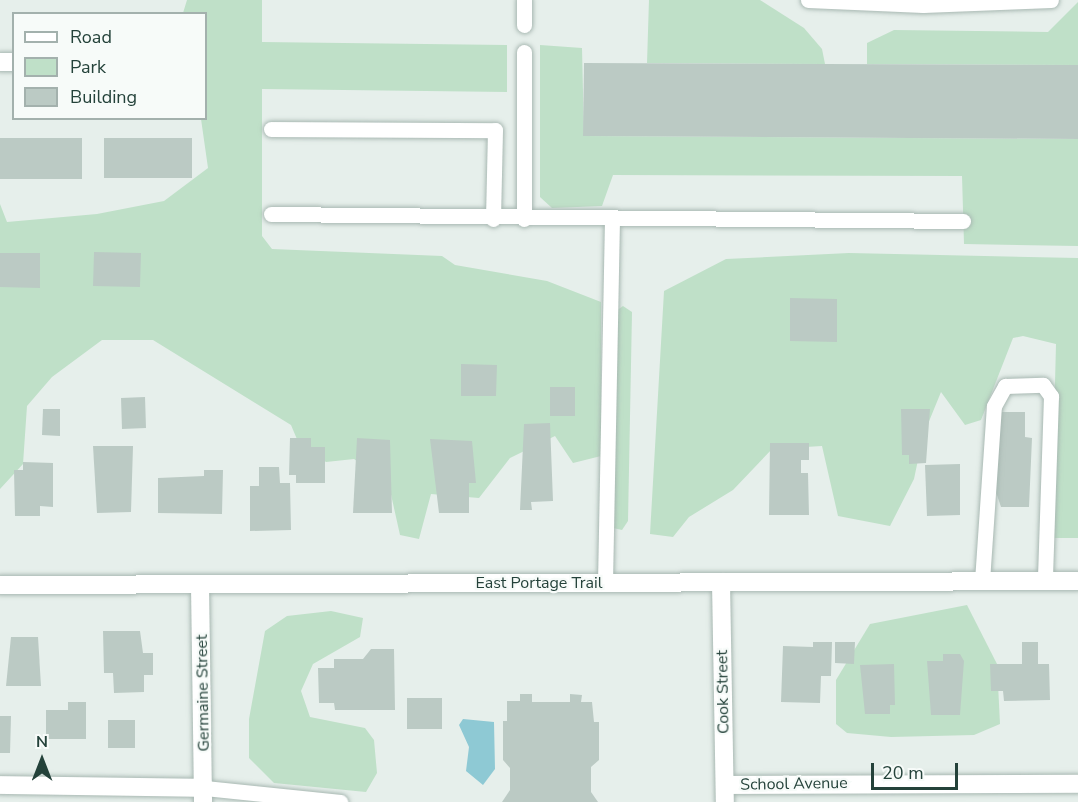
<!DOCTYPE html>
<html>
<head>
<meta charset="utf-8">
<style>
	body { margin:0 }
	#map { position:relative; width:1078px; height:802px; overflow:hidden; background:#e6efeb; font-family:"Nunito Sans",sans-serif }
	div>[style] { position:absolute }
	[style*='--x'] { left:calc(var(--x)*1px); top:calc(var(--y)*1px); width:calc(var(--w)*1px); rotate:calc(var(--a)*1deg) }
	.green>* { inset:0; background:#bfe0c8 }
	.water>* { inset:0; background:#8ec9d4 }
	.building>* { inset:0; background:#bbcac4 }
	.roads { filter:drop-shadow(0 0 2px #a8b8b2) drop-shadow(0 0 2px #a8b8b2) }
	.lane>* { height:15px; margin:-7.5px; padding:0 7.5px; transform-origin:7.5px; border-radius:7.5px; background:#fff }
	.street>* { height:18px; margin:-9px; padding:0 9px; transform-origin:9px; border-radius:9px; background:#fff }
	.secondary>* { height:18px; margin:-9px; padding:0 9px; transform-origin:9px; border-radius:9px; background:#fff }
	span { translate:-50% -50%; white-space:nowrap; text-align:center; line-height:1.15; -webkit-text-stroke:4.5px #f7fbf9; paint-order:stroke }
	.street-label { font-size:16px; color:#24423a }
	.legend { position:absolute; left:12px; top:12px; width:195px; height:108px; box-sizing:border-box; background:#f7fbf9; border:2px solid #a3b1ad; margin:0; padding:8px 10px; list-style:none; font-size:18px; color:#24423a }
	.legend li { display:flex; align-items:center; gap:12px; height:30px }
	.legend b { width:30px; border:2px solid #a3b1ad }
	.north { position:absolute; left:12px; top:730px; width:60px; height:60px; -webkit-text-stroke:4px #f7fbf9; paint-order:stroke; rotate:0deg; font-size:16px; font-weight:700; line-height:24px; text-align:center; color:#24423a }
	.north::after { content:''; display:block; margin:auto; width:21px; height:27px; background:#24423a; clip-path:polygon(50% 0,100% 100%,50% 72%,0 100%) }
	.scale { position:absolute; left:871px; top:763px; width:87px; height:27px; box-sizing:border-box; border:3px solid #24423a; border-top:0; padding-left:8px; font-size:18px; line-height:21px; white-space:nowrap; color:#24423a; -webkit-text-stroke:4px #f7fbf9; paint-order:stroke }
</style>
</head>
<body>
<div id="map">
	<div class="green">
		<i style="clip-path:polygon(187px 0,262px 0,262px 42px,507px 45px,507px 92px,262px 89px,262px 236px,272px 249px,442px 256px,455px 265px,547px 281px,601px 302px,601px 456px,573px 463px,555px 436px,510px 458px,479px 498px,431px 494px,419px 539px,400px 535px,388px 481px,354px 459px,326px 462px,299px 444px,291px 425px,153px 340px,102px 340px,52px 377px,27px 406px,23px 464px,0 489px,0 204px,7px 222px,97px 214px,164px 201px,208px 168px,201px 119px,206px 118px,206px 14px,183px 13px)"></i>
		<i style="clip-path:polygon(649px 0,760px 0,804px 28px,822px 49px,825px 64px,647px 63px)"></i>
		<i style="clip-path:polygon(1078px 2px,1078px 65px,867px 64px,867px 43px,894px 30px,1048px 32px)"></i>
		<i style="clip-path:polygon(540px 45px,582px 48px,584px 136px,1078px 139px,1078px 246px,964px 244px,962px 176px,613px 175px,602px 206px,552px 208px,540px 197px)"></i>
		<i style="clip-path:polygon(849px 253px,1078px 258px,1078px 538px,1051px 538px,1056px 344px,1023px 336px,1013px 338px,981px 420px,965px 425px,941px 392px,923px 436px,914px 479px,890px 526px,838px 516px,822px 446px,772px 449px,733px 490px,689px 517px,673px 537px,650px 534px,664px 291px,726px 259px)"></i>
		<i style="clip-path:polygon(623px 306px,632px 312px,628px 521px,622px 530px,613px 528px,616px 311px)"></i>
		<i style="clip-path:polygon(967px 605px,997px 664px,1000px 724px,974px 735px,891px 737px,847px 733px,836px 724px,836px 680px,870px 624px)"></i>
		<i style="clip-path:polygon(331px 611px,363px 618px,360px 637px,313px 664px,301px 691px,310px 717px,365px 728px,374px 740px,377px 773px,366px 792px,274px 783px,249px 758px,249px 719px,265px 631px,287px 616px)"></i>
	</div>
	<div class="water">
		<i style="clip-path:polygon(463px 719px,494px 722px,495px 769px,483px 785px,466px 771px,469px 747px,459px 725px)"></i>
	</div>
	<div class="building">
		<i style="clip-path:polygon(584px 63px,1078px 65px,1078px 139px,583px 136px)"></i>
		<i style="clip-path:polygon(0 138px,82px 138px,82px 179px,0 179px)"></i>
		<i style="clip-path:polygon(104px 138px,192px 138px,192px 178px,104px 178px)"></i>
		<i style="clip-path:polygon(94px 252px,141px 253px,140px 287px,93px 286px)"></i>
		<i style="clip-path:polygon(0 253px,40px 253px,40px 288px,0 287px)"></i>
		<i style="clip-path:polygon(790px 298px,837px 299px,837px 342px,790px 341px)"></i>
		<i style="clip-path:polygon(461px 364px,497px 365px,496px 396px,461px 396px)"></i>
		<i style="clip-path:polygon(550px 387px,575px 387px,575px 416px,550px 416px)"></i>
		<i style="clip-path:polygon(145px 397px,146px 428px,122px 429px,121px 398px)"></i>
		<i style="clip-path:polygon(43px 409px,60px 409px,60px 436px,42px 435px)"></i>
		<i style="clip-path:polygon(901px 409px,930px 409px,926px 463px,909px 464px,909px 455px,902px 455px)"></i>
		<i style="clip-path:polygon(1000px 412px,1025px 412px,1025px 437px,1032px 438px,1029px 507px,1001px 507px,995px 489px)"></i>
		<i style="clip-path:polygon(550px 423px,553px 501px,531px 502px,532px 510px,520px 510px,524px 424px)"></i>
		<i style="clip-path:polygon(290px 438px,311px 438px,311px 447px,325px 447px,325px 483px,296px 483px,296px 475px,289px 475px)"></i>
		<i style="clip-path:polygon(357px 438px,390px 440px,392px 513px,353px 513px)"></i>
		<i style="clip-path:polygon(430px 439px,472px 441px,476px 483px,469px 483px,469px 513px,439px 513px)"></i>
		<i style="clip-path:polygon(770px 443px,809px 443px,809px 460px,801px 460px,801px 473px,808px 473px,809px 515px,769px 515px)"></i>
		<i style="clip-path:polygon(93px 446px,133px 446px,131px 512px,97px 513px)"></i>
		<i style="clip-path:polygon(23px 462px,53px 463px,53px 507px,40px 506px,40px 516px,15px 516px,14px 470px,23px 470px)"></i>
		<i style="clip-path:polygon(960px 464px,960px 515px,927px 516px,925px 465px)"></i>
		<i style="clip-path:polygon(259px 467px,279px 467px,280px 483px,290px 483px,291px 530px,250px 531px,250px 486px,259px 486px)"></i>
		<i style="clip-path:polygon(204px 470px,223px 470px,222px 514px,158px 513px,158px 478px,204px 476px)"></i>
		<i style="clip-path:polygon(103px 631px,140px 631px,143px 653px,153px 653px,153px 675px,144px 675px,144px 692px,114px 693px,113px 673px,104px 673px)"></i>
		<i style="clip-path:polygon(11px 637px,38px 637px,41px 686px,6px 686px)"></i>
		<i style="clip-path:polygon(813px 642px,832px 642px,831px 676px,821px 676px,820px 703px,781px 702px,783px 646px,813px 647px)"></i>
		<i style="clip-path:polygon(835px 642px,855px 642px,854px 664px,835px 663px)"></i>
		<i style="clip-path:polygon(1022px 642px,1038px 642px,1038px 664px,1049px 664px,1050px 700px,1004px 701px,1003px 691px,991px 691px,990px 664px,1022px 664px)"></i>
		<i style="clip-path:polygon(371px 649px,394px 649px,395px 710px,335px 710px,334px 703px,319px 703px,318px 668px,334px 668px,334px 659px,363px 659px)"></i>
		<i style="clip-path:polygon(943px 654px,960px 654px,964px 661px,960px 715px,931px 715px,927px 661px,943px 661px)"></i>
		<i style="clip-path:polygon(894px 664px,895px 705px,890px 705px,890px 714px,865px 714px,860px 665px)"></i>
		<i style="clip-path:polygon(520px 694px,532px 694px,532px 702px,570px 702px,570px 694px,582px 695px,581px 702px,592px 702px,594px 722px,599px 722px,599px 760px,591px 767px,591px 792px,598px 802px,502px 802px,510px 790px,510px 768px,503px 760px,503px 721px,507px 721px,507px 701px,520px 701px)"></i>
		<i style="clip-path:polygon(407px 698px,442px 698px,442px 729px,407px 729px)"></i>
		<i style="clip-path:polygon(68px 702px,86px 702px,86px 739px,46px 739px,46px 710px,68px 710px)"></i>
		<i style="clip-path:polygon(0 716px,11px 716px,10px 753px,0 753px)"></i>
		<i style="clip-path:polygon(108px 720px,135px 720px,135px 748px,108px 748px)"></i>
	</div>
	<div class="roads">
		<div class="lane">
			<i style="--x:524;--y:0;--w:25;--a:90"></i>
			<i style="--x:808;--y:0;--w:115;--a:2.5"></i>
			<i style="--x:923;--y:5;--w:128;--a:-2.2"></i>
			<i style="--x:271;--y:129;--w:224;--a:0.3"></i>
			<i style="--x:495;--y:130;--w:89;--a:91.3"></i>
			<i style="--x:271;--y:214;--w:692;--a:0.58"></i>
			<i style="--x:524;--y:219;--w:167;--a:-90"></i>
			<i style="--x:982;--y:581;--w:175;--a:-86.1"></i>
			<i style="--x:994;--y:406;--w:23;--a:-61"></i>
			<i style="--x:1005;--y:386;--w:38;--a:-2"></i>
			<i style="--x:1043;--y:385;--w:14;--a:54"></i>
			<i style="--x:1051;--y:396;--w:185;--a:91.9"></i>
			<i style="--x:605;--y:583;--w:363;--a:-88.9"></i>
			<i style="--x:205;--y:788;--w:136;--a:5.9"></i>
		</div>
		<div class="street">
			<i style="--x:0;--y:62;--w:14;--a:0"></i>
			<i style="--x:721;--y:582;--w:220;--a:89"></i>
			<i style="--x:200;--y:585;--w:217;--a:89.2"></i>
			<i style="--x:0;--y:785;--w:205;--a:0.8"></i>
			<i style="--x:725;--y:785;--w:353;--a:-0.2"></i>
		</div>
		<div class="secondary">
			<i style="--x:0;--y:585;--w:1078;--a:-0.21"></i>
		</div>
	</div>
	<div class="street-label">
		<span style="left:539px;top:583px">East Portage Trail</span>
		<span style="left:723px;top:692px;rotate:-91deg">Cook Street</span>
		<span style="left:203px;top:693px;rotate:-91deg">Germaine Street</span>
		<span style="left:794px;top:784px;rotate:-1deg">School Avenue</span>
	</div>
	<ul class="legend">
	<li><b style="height:8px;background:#fff"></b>Road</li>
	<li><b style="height:16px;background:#bfe0c8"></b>Park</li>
	<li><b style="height:16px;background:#bbcac4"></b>Building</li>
	</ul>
	<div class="north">N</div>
	<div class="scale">20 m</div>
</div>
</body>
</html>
